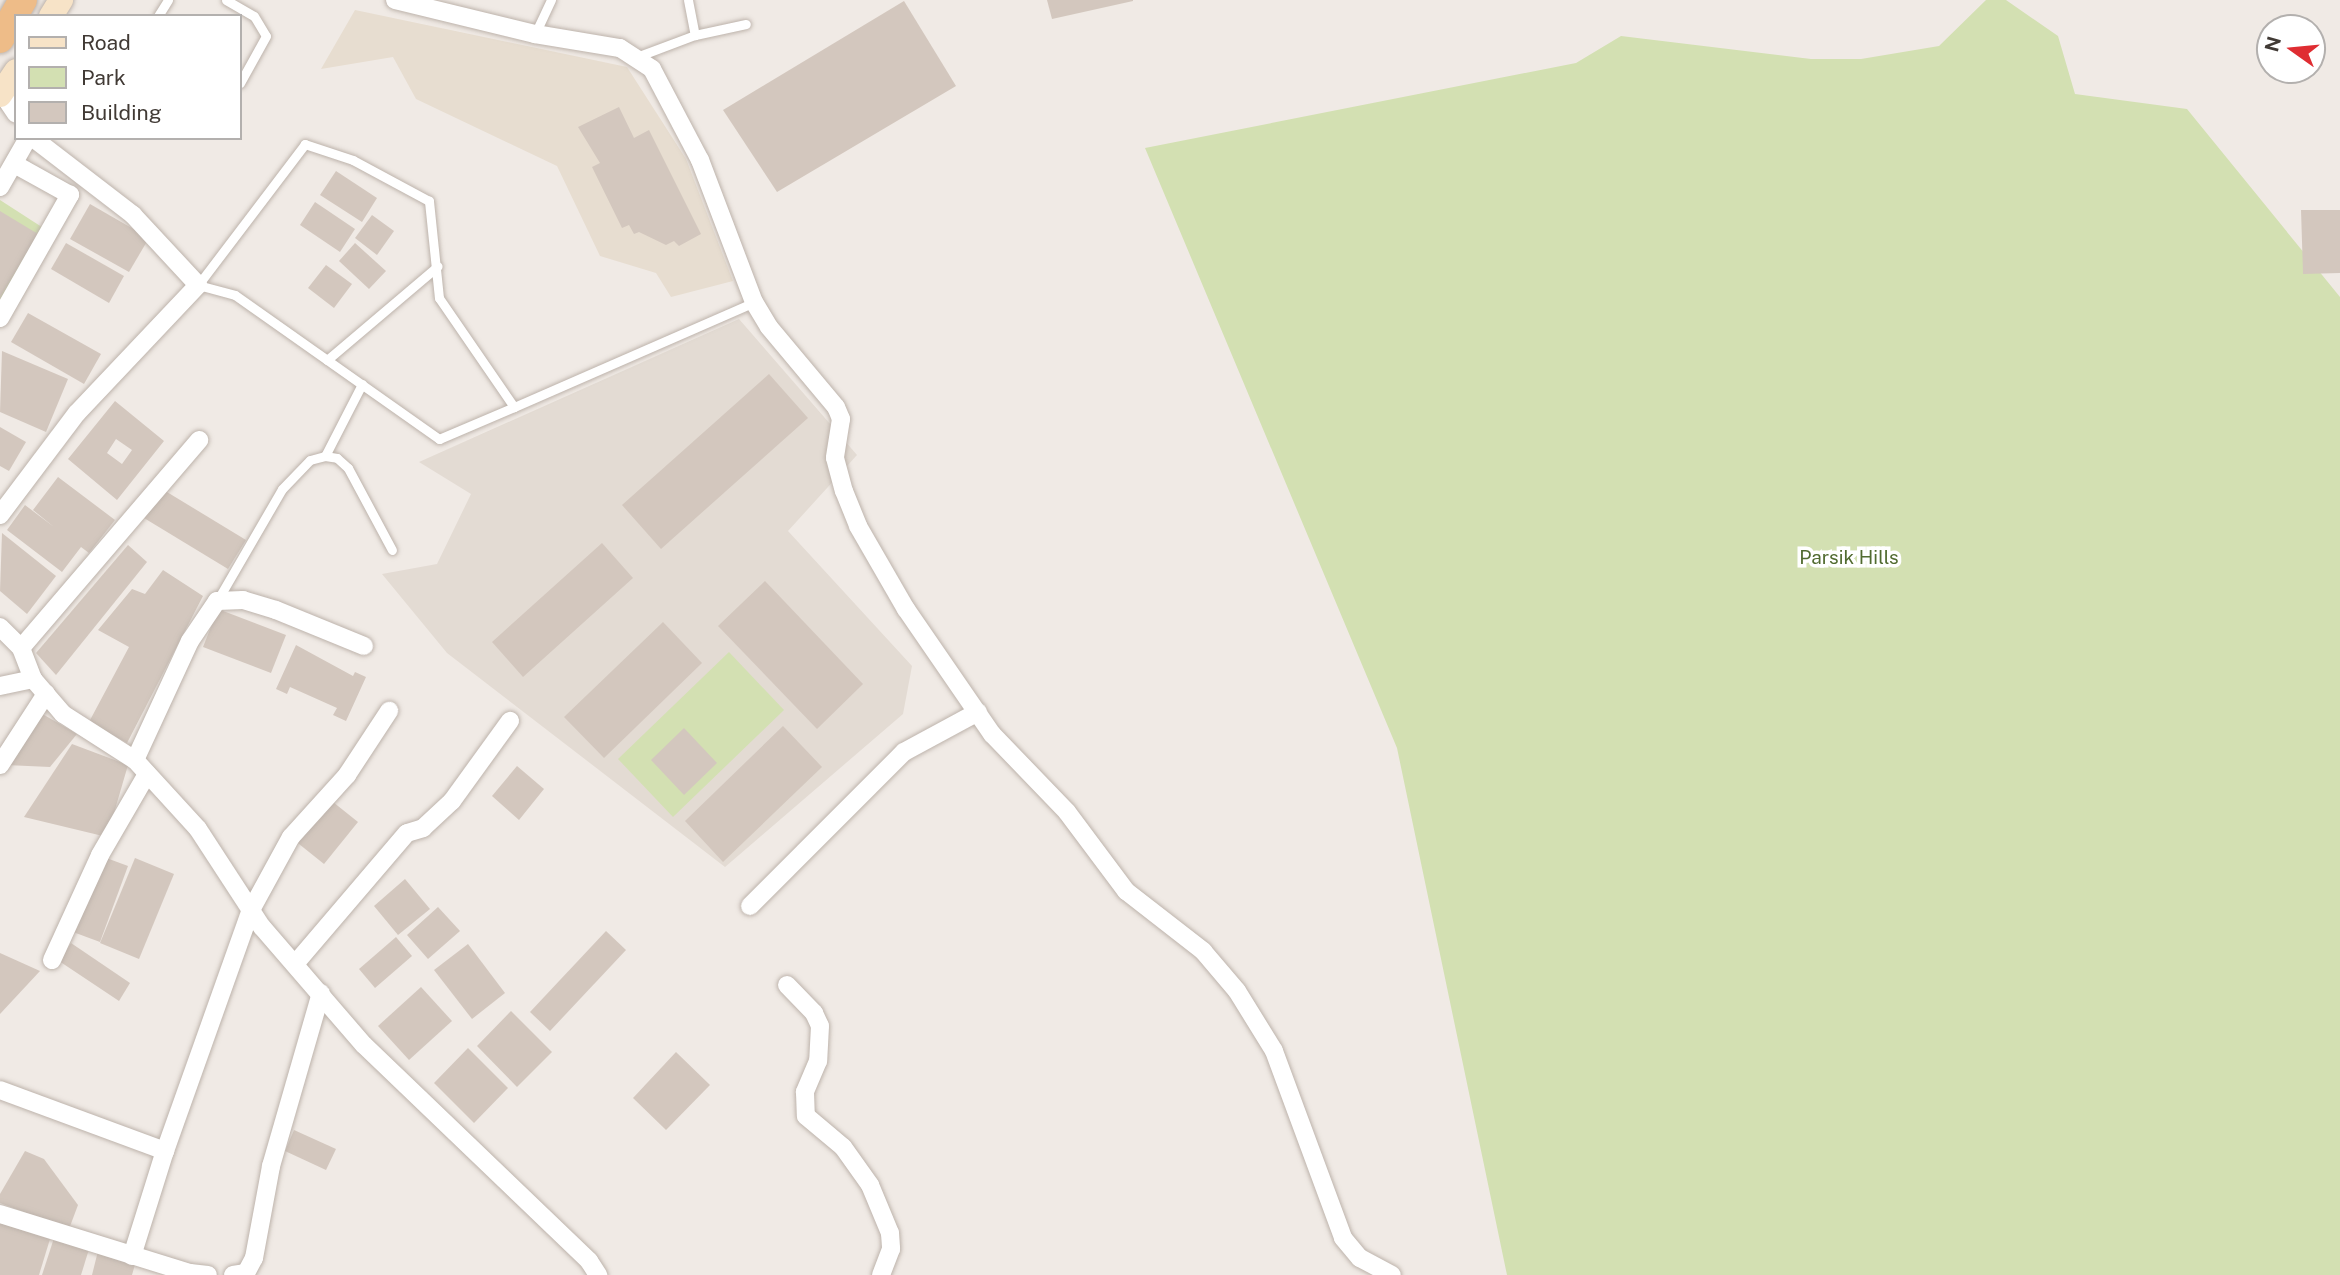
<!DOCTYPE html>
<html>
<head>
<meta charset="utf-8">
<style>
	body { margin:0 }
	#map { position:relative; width:2340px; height:1275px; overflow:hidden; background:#f0eae5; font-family:"Public Sans",sans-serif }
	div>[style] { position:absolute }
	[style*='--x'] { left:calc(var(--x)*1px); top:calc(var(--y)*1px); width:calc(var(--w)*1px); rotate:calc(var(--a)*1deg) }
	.residential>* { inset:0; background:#e3dbd3 }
	.education>* { inset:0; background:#e7ddd0 }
	.green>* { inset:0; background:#d3e0b2 }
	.building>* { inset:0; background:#d3c7be }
	.roads { filter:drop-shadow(0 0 2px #bdb3ab) drop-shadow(0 0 2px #bdb3ab) }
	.service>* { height:9px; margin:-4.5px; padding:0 4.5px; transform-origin:4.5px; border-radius:4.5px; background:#fff }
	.minor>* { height:18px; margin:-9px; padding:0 9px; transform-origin:9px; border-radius:9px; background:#fff }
	.secondary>* { height:24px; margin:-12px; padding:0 12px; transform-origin:12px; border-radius:12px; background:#f7e3c7 }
	.trunk>* { height:28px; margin:-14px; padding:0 14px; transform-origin:14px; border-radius:14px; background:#eebc88 }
	span { translate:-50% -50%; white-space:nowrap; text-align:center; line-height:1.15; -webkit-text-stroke:7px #fff; paint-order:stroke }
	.park-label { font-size:19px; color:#516b30 }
	.legend { position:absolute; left:14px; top:14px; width:228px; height:126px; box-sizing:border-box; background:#fff; border:2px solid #b3b0ae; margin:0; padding:9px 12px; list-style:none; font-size:21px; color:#413a35 }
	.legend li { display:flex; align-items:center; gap:14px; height:35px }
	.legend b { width:35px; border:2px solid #b3b0ae }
	.north { position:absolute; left:2256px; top:14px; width:70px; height:70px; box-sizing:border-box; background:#fff; border:2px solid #b3b0ae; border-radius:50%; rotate:285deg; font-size:19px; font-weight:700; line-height:28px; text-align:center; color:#413a35 }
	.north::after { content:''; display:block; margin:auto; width:24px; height:32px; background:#df2d32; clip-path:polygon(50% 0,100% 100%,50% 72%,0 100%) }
</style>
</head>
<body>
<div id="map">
	<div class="residential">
		<i style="clip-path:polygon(739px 319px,857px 455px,788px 531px,912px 666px,903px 714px,725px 867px,447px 653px,382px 574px,437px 564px,471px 494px,419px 462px)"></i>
	</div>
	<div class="education">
		<i style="clip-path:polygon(355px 10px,627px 67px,686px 159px,733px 281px,671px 297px,656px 273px,600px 256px,557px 166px,416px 99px,393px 57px,321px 69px)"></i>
	</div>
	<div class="green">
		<i style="clip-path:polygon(1986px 0,2006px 0,2058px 36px,2075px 94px,2187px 109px,2340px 297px,2340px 1275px,1507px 1275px,1397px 748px,1145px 148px,1576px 63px,1621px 36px,1811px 59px,1861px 59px,1939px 46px)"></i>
		<i style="clip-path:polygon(0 200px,48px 231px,0 322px)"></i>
		<i style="clip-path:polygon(729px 652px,784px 710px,673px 817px,618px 759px)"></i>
	</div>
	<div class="building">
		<i style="clip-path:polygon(1047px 0,1133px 0,1133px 1px,1052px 19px)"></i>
		<i style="clip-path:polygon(904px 1px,956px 86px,777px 192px,723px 110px)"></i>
		<i style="clip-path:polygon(619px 107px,634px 138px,649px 130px,701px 234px,679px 246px,674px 241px,666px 245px,639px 232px,634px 234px,629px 225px,622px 228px,592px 167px,600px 163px,578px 127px)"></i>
		<i style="clip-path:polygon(336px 171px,377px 198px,362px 222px,320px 195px)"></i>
		<i style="clip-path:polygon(315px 202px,355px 229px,340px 252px,300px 225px)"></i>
		<i style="clip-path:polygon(90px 204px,149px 238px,129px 272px,70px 239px)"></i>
		<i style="clip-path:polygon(2301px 210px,2340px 210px,2340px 273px,2303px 274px)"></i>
		<i style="clip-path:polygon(0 211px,38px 234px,0 297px)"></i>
		<i style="clip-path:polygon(372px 215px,394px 231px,377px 255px,355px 238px)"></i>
		<i style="clip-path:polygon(66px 243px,124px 276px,109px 303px,51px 269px)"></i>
		<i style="clip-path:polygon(355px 243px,386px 271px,369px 289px,339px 261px)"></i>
		<i style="clip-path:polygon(326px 265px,352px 284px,334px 308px,308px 288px)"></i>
		<i style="clip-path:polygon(28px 313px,101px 354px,84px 384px,11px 342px)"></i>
		<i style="clip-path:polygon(2px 351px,68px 379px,46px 432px,0 412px)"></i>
		<i style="clip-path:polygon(769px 374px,808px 418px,661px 549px,622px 505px)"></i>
		<i style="clip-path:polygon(evenodd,115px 401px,164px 441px,117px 500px,68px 459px,115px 401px,116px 439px,132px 450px,122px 464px,107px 453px,116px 439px)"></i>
		<i style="clip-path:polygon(0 427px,26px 442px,9px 471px,0 466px)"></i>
		<i style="clip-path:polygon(58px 477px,115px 520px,89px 553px,81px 547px,62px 572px,7px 530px,25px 505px,54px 527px,33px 510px)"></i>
		<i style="clip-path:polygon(162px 489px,246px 540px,228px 569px,144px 518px)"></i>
		<i style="clip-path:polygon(2px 533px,56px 576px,27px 614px,0 591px)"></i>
		<i style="clip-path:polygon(602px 543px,633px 578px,523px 677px,492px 642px)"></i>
		<i style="clip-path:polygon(128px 545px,147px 562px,56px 675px,36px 653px)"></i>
		<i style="clip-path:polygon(163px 570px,203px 596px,127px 743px,89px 722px,129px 647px,98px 630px,132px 589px,145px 594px)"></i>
		<i style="clip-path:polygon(765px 581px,863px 684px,817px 729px,718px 626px)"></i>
		<i style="clip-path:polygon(218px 609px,286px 635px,271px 673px,203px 647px)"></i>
		<i style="clip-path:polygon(663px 622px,702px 663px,604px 758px,564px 717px)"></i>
		<i style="clip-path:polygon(296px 645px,353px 676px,355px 672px,366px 677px,346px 721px,333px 715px,337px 708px,290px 687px,287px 694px,276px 689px)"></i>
		<i style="clip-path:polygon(39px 712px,77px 734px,50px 767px,6px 765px)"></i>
		<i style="clip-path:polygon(783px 726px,822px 767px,723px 862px,685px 821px)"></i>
		<i style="clip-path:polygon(684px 728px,717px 763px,684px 795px,651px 760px)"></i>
		<i style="clip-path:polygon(72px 744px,128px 765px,107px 837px,24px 817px)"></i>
		<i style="clip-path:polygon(517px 766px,544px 789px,519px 820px,492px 796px)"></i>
		<i style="clip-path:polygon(328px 798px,358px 822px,324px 864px,294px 840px)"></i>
		<i style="clip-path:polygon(101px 856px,128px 866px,100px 942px,73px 932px)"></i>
		<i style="clip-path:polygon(135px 858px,174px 874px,139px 959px,100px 943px)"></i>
		<i style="clip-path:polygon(405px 879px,430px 909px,398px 935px,374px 906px)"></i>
		<i style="clip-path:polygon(438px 907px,460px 931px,428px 959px,407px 935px)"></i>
		<i style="clip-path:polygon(606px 931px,626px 950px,550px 1031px,530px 1012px)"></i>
		<i style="clip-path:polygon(396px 937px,412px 956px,375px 988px,359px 969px)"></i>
		<i style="clip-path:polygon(71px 943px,130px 983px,119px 1001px,59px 961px)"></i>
		<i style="clip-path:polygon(468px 944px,505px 993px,472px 1019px,434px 970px)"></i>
		<i style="clip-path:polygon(0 953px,40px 971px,0 1014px)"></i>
		<i style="clip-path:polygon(421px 987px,452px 1021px,409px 1060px,378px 1026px)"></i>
		<i style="clip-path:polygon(511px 1011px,552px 1052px,517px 1087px,477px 1046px)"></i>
		<i style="clip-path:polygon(468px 1048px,508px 1088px,474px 1123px,434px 1083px)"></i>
		<i style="clip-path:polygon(676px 1052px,710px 1085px,666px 1130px,633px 1098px)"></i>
		<i style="clip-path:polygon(294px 1130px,336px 1149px,326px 1170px,285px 1151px)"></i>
		<i style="clip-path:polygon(25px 1151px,44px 1159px,78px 1205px,69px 1229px,0 1203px,0 1194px)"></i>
		<i style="clip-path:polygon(0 1223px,50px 1239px,39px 1275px,0 1275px)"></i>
		<i style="clip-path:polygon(55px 1235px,90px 1246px,81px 1275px,42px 1275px)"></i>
		<i style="clip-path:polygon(98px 1251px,136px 1261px,132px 1275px,92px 1275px)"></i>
	</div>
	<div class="roads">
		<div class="service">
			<i style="--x:226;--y:0;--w:32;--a:30"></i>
			<i style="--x:254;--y:16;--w:23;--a:59"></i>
			<i style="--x:266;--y:36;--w:54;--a:119"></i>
			<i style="--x:688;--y:0;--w:36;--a:79"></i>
			<i style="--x:158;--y:16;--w:19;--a:-58"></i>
			<i style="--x:535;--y:34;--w:38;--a:-65"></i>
			<i style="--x:639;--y:56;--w:60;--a:-20.6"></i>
			<i style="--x:695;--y:35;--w:52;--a:-12.2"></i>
			<i style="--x:327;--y:360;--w:145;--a:-40.3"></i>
			<i style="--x:514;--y:407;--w:132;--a:-124.5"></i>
			<i style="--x:439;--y:298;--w:98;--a:-95.9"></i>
			<i style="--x:429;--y:201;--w:86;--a:-151.7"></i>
			<i style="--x:353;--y:160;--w:51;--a:-161.6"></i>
			<i style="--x:305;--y:144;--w:177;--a:127.2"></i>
			<i style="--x:198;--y:285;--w:38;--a:15"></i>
			<i style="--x:235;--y:295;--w:250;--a:35.2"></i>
			<i style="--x:439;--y:439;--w:82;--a:-23.1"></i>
			<i style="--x:514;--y:407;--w:262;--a:-23.6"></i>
			<i style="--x:325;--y:456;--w:81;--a:-62.8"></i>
			<i style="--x:217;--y:601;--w:129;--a:-59.9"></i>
			<i style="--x:282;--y:489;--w:40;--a:-46"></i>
			<i style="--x:310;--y:460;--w:16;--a:-15"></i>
			<i style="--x:325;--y:456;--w:12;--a:9"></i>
			<i style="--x:337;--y:458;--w:15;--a:42"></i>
			<i style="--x:348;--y:468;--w:93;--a:61.8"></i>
		</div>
		<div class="minor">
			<i style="--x:395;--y:0;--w:144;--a:13.7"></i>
			<i style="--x:535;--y:34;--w:86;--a:9.4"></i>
			<i style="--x:620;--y:48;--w:38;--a:33"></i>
			<i style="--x:652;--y:69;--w:103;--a:62.2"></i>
			<i style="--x:700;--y:160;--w:152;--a:69.2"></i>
			<i style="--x:754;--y:302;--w:29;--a:59"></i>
			<i style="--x:769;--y:327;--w:104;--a:50.1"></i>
			<i style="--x:836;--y:407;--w:13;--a:67"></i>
			<i style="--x:841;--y:419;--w:39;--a:99"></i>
			<i style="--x:835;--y:458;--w:34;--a:75"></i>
			<i style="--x:844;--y:491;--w:38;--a:68"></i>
			<i style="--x:858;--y:526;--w:96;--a:60"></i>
			<i style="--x:906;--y:609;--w:152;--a:55.5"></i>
			<i style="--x:992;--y:734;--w:108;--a:46.1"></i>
			<i style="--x:1067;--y:812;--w:99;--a:53.2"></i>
			<i style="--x:1126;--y:891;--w:98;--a:37.9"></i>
			<i style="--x:1203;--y:951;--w:52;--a:49.6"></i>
			<i style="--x:1237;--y:991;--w:70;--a:58.3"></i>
			<i style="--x:1274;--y:1051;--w:199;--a:69.7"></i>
			<i style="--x:1343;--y:1238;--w:26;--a:50"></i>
			<i style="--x:1360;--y:1258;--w:36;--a:28"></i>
			<i style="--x:2;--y:93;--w:25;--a:56"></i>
			<i style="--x:0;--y:187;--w:56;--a:-60.3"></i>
			<i style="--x:0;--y:318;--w:142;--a:-60.4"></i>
			<i style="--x:70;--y:195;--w:64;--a:-151"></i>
			<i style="--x:0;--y:515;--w:128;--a:-53"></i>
			<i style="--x:77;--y:413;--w:176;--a:-46.6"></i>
			<i style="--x:198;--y:285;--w:96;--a:-132.9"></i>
			<i style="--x:133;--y:215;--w:126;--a:-142.4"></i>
			<i style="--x:0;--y:627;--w:30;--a:45"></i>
			<i style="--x:21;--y:648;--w:33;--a:69"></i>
			<i style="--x:33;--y:679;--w:46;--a:49.4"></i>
			<i style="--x:63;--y:714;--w:85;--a:32.6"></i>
			<i style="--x:135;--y:760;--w:93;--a:47.6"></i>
			<i style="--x:198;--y:829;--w:117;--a:56.9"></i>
			<i style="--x:262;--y:927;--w:156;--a:49.2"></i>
			<i style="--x:364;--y:1045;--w:312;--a:43.8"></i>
			<i style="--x:589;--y:1261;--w:17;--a:57"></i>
			<i style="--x:21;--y:648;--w:274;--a:-49.4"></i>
			<i style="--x:0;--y:686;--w:34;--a:-12"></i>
			<i style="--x:135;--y:760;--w:131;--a:-65.2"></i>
			<i style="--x:190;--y:641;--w:48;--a:-56"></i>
			<i style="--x:217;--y:601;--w:26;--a:-2"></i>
			<i style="--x:243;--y:600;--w:34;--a:17"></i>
			<i style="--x:276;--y:610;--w:95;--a:22.2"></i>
			<i style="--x:0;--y:765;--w:85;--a:-57.1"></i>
			<i style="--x:750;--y:906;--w:218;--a:-45"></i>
			<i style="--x:904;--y:752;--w:84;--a:-28.4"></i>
			<i style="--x:52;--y:960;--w:115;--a:-65.4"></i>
			<i style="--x:100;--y:855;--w:94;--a:-59.9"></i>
			<i style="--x:295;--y:964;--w:172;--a:-49.5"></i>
			<i style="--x:407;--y:833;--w:17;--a:-17"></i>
			<i style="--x:423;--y:828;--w:40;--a:-43"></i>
			<i style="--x:452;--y:801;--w:99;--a:-54.1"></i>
			<i style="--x:787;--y:985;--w:39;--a:46"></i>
			<i style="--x:814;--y:1013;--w:14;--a:65"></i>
			<i style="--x:820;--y:1026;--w:35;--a:93"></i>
			<i style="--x:818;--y:1061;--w:34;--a:113"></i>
			<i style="--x:805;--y:1092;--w:24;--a:88"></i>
			<i style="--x:806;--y:1116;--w:48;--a:40"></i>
			<i style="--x:843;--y:1147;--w:47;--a:54.6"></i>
			<i style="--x:870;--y:1185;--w:52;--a:67.4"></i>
			<i style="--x:890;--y:1233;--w:16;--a:86"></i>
			<i style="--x:891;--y:1249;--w:28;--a:111"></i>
			<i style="--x:0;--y:1090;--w:176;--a:20.3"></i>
			<i style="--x:165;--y:1151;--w:256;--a:-70.4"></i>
			<i style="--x:251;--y:910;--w:83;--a:-61.3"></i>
			<i style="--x:291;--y:837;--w:84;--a:-47.9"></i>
			<i style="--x:347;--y:775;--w:77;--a:-56.7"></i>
			<i style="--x:0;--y:1214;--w:199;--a:17.3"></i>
			<i style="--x:190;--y:1273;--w:18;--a:6"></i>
			<i style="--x:132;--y:1256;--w:110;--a:-72.6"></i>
			<i style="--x:233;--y:1275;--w:13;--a:-9"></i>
			<i style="--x:246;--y:1273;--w:17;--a:-62"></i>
			<i style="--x:254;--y:1258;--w:94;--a:-79.5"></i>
			<i style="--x:271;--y:1166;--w:180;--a:-73.9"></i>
		</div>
		<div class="secondary">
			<i style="--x:51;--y:16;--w:19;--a:-58"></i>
			<i style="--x:0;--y:95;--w:29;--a:-56"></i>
		</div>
		<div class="trunk">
			<i style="--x:0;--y:39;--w:45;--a:-59.5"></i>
		</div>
	</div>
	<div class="park-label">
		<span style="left:1849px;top:558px">Parsik Hills</span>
	</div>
	<ul class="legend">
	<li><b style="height:9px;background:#f7e3c7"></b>Road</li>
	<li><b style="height:19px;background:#d3e0b2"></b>Park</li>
	<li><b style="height:19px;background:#d3c7be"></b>Building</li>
	</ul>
	<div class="north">N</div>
</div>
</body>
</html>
